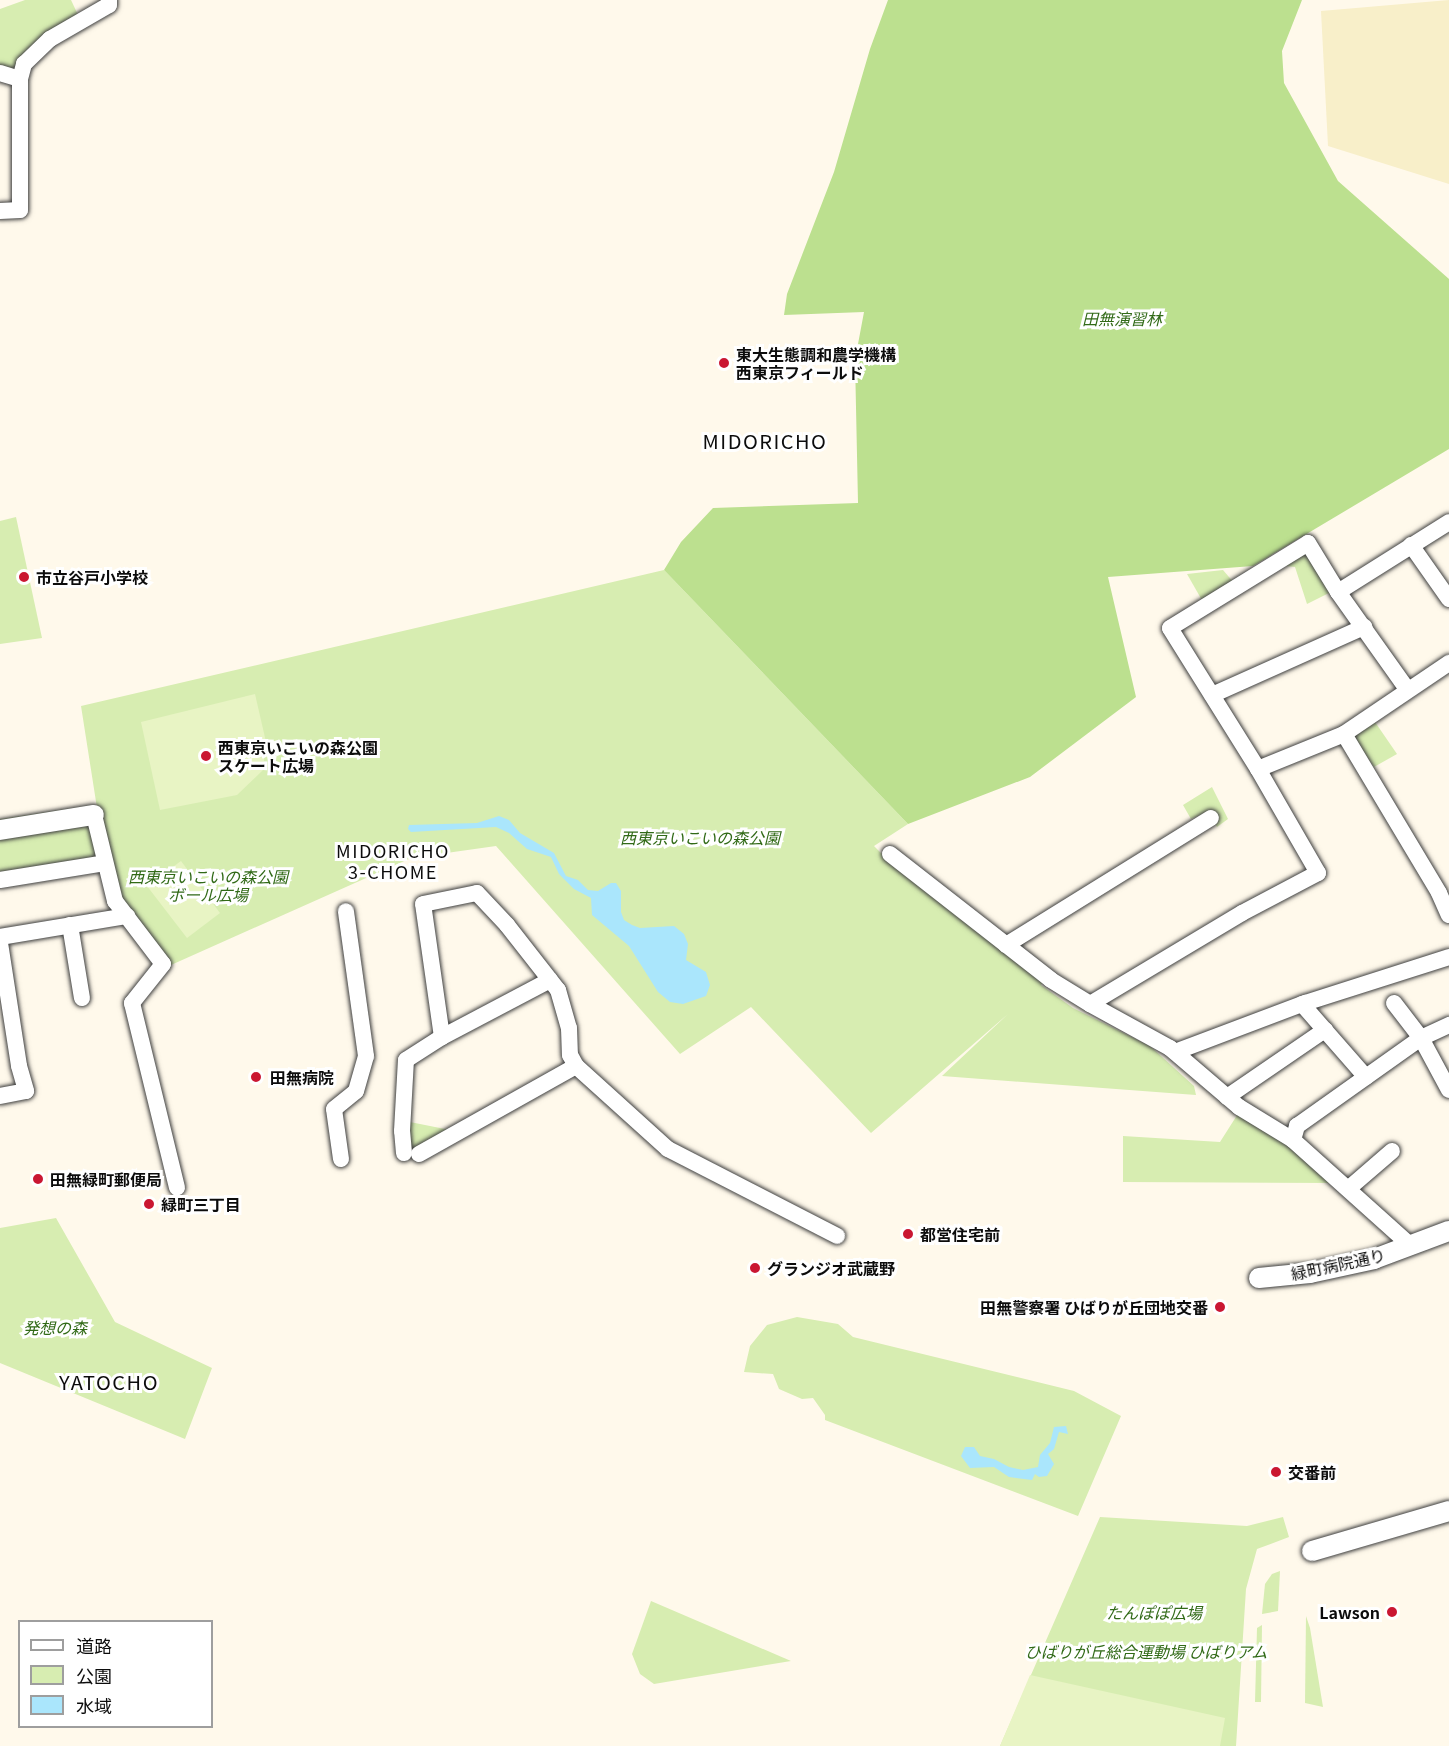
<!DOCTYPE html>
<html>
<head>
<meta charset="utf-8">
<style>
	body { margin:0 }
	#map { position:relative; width:1449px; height:1746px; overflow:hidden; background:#fff9eb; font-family:Georgia,"Noto Sans JP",serif }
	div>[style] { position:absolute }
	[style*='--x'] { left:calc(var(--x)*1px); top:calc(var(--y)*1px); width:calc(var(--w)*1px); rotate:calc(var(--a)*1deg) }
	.farmland>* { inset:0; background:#f8efc9 }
	.green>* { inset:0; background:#d7edb1 }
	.forest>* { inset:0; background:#bce08f }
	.pitch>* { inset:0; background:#e8f4c4 }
	.water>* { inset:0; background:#aae6fc }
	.roads { filter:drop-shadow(0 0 2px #3f3f3f) drop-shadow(0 0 2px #3f3f3f) }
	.minor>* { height:16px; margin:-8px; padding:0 8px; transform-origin:8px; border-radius:8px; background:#fff }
	.tertiary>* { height:20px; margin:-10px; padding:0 10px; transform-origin:10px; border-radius:10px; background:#fff }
	.dots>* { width:16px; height:16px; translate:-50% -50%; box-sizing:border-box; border:3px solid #fff; border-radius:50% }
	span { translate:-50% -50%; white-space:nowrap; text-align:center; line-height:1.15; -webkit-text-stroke:6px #fff; paint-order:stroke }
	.park-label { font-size:16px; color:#316a17; font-style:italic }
	.poi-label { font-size:16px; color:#0c0c0c; font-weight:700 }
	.left { translate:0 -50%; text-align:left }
	.right { translate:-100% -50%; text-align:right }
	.street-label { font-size:16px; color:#0c0c0c }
	.neighbourhood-label { font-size:18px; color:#0c0c0c; letter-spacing:1.5px }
	.quarter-label { font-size:20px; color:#0c0c0c; letter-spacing:1.5px }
	.legend { position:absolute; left:18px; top:1620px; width:195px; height:108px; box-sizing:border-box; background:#fff; border:2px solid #9e9e9e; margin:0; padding:8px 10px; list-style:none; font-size:18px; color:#0c0c0c }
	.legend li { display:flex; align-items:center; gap:12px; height:30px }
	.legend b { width:30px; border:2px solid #9e9e9e }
</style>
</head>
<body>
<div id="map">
	<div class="farmland">
		<i style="clip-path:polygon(1449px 0,1449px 184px,1328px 146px,1321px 11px)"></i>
	</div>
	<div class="green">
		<i style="clip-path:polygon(25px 0,71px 0,79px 17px,20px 71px,0 65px,0 9px)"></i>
		<i style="clip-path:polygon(16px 517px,42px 638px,0 644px,0 521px)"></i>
		<i style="clip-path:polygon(1307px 548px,1333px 591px,1307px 604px,1295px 567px,1277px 565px)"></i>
		<i style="clip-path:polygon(664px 570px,908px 824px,874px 846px,886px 858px,1044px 981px,1041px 985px,1073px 1008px,1150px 1046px,1194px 1086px,1196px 1095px,942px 1076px,1008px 1014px,871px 1133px,751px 1007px,680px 1054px,496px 846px,411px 858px,171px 965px,119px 898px,97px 808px,81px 706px)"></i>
		<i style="clip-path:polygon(1223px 570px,1235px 584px,1203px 602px,1187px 574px)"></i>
		<i style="clip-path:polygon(1375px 722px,1397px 754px,1374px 767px,1352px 735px)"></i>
		<i style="clip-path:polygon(1212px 787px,1228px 819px,1217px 827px,1207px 812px,1191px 819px,1183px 805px)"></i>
		<i style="clip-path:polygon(92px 805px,105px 863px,0 880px,0 819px)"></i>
		<i style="clip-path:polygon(1241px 1109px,1336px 1183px,1123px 1182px,1123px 1136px,1220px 1142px)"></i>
		<i style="clip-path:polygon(405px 1121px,455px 1131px,419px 1152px,406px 1151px)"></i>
		<i style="clip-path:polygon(56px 1218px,115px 1322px,212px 1368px,185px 1439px,0 1363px,0 1228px)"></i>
		<i style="clip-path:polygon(797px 1317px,838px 1324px,853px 1337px,1074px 1391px,1121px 1416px,1078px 1516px,825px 1420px,825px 1415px,813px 1398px,802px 1399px,779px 1389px,773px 1374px,744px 1372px,750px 1346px,767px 1325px)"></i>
		<i style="clip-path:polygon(1100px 1517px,1247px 1526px,1283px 1517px,1289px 1537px,1257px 1549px,1246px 1589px,1236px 1746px,1000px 1746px)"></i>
		<i style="clip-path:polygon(1280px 1571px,1278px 1611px,1262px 1614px,1265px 1584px,1272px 1574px)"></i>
		<i style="clip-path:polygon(651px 1601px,791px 1661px,654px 1684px,640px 1674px,632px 1654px)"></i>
		<i style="clip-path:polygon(1306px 1616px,1310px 1628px,1323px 1707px,1305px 1703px)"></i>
		<i style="clip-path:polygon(1262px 1625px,1261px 1702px,1255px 1702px,1257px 1628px)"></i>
	</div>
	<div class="forest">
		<i style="clip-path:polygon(888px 0,1302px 0,1282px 51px,1284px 83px,1338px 181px,1449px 279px,1449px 449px,1253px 566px,1108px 577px,1136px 697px,1030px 777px,908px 824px,664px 570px,681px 542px,713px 508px,858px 503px,855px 360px,864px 312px,784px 315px,787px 294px,834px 172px,870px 49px)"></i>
	</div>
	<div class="pitch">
		<i style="clip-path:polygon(255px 694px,266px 742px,263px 770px,237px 795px,160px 810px,141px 722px)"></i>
		<i style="clip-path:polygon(181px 861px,220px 913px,187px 938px,147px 886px)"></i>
		<i style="clip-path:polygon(1030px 1675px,1225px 1718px,1220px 1746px,1000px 1746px)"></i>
	</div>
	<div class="water">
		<i style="clip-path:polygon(499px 816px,509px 820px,520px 833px,554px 853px,566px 876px,578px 880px,588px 890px,598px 891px,611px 883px,616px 883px,621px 891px,621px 912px,624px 920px,632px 925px,640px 928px,674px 926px,684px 934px,688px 944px,686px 960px,706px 972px,710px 985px,706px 996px,683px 1004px,670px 1002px,658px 992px,629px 946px,592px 915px,591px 898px,574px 889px,559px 874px,551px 857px,527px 849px,509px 833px,496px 827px,411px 832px,408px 829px,409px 825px,477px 823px)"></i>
		<i style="clip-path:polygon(1066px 1426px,1068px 1434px,1059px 1432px,1054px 1449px,1048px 1454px,1054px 1464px,1047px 1476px,1039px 1477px,1035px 1474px,1032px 1480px,1009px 1477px,994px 1467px,970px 1468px,961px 1456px,965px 1447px,974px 1447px,980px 1456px,994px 1459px,1009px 1467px,1023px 1470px,1038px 1467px,1040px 1455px,1050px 1443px,1054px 1427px)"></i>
	</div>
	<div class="roads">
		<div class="minor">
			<i style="--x:0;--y:73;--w:21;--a:17"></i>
			<i style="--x:0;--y:211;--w:20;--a:-3"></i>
			<i style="--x:20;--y:210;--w:131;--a:-90"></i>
			<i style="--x:20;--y:79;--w:16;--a:-75"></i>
			<i style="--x:24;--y:64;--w:36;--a:-44"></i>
			<i style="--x:50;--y:39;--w:68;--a:-30"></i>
			<i style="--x:109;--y:5;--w:5;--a:-90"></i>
			<i style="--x:1411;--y:545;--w:66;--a:54.9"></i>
			<i style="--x:1407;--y:689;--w:119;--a:-125.4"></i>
			<i style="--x:1338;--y:592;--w:131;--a:-32.2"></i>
			<i style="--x:1212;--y:695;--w:167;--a:-24.1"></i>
			<i style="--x:1344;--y:734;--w:185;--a:59.1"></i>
			<i style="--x:1439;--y:893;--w:24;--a:66"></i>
			<i style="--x:1258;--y:769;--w:166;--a:-122"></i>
			<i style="--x:1170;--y:628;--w:162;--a:-31.6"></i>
			<i style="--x:1308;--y:543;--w:57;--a:58.5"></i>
			<i style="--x:94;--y:815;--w:89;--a:76.3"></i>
			<i style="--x:115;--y:901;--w:79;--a:52.7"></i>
			<i style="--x:163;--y:964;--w:50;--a:128.5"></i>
			<i style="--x:132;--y:1003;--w:190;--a:76.3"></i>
			<i style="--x:890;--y:854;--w:204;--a:38"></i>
			<i style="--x:1051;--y:980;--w:46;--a:31.6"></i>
			<i style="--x:0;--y:880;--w:106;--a:-9.2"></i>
			<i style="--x:70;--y:925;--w:74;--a:80.7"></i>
			<i style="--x:0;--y:937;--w:129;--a:-9.4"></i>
			<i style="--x:0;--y:943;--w:124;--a:81.2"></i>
			<i style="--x:19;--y:1066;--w:26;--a:74"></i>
			<i style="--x:26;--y:1091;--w:26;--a:169"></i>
			<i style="--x:1006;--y:945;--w:241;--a:-31.8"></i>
			<i style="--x:1394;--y:1003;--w:44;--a:52.4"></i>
			<i style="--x:1421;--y:1038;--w:59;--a:61.7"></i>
			<i style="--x:1302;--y:1004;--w:97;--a:48.8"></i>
			<i style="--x:442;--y:1037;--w:122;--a:-27.8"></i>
			<i style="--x:1175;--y:1052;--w:139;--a:-20.7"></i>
			<i style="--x:1305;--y:1003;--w:151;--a:-17.7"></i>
			<i style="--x:1227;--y:1097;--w:119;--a:-34.4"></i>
			<i style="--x:1293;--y:1140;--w:15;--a:-74"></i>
			<i style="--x:1297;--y:1126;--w:152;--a:-35.4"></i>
			<i style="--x:1421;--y:1038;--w:31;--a:-25"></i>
			<i style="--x:404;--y:1153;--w:22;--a:-95"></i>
			<i style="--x:402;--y:1131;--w:71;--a:-86.8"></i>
			<i style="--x:406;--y:1060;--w:43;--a:-32.6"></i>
			<i style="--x:442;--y:1037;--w:134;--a:-98.1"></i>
			<i style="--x:423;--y:904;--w:55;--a:-11.5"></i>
			<i style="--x:477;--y:893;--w:44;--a:46.8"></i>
			<i style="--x:507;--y:925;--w:83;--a:51.9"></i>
			<i style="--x:558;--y:990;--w:40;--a:74"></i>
			<i style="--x:569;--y:1028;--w:27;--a:88"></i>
			<i style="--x:570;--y:1055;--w:13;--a:61"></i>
			<i style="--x:576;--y:1066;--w:124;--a:42.1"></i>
			<i style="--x:668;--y:1149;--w:190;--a:27.2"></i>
			<i style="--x:419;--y:1154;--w:180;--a:-29.3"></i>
			<i style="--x:341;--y:1159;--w:50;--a:-98"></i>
			<i style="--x:334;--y:1109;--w:28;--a:-39"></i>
			<i style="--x:356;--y:1091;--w:36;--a:-74"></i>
			<i style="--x:366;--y:1056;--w:146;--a:-97.9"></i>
			<i style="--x:1348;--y:1189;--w:58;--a:-40.8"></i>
			<i style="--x:1411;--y:1246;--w:159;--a:-138.1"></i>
			<i style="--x:1293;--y:1140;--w:63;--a:-148.6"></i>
			<i style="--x:1239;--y:1107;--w:91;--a:-139.5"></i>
			<i style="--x:1170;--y:1048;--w:91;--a:-151.2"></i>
			<i style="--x:1090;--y:1004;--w:177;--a:-30.9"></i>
			<i style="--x:1242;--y:913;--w:86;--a:-27.8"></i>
			<i style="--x:1318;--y:873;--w:120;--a:-120"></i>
			<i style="--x:1258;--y:769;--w:93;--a:-22.1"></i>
			<i style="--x:1344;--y:734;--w:127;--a:-34.1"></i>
		</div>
		<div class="tertiary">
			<i style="--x:0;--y:830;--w:95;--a:-9.1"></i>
			<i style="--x:1259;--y:1278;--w:51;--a:-5.6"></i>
			<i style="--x:1310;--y:1273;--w:66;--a:-12.3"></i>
			<i style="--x:1374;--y:1259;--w:80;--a:-20.5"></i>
			<i style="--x:1312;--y:1551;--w:143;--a:-16.3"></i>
		</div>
	</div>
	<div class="dots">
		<i style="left:724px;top:363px;background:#ca1732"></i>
		<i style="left:24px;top:577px;background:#ca1732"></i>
		<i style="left:206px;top:756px;background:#ca1732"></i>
		<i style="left:256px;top:1077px;background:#ca1732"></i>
		<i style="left:38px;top:1179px;background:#ca1732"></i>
		<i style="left:149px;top:1204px;background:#ca1732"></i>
		<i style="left:908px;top:1234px;background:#ca1732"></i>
		<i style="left:755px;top:1268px;background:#ca1732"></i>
		<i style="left:1220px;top:1307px;background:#ca1732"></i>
		<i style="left:1276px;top:1472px;background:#ca1732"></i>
		<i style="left:1392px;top:1612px;background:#ca1732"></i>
	</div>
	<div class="park-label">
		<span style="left:1122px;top:318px">田無演習林</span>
		<span style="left:700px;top:837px">西東京いこいの森公園</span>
		<span style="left:208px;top:885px">西東京いこいの森公園<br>ボール広場</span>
		<span style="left:55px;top:1327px">発想の森</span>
		<span style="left:1154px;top:1612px">たんぽぽ広場</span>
		<span style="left:1146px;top:1651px">ひばりが丘総合運動場 ひばりアム</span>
	</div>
	<div class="poi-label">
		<span class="left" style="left:736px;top:363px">東大生態調和農学機構<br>西東京フィールド</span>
		<span class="left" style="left:36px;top:577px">市立谷戸小学校</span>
		<span class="left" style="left:218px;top:756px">西東京いこいの森公園<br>スケート広場</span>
		<span class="left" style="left:270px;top:1077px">田無病院</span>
		<span class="left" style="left:50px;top:1179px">田無緑町郵便局</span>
		<span class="left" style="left:161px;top:1204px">緑町三丁目</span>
		<span class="left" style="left:920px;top:1234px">都営住宅前</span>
		<span class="left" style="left:767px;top:1268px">グランジオ武蔵野</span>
		<span class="right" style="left:1208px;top:1307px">田無警察署 ひばりが丘団地交番</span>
		<span class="left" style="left:1288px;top:1472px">交番前</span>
		<span class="right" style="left:1380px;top:1612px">Lawson</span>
	</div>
	<div class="street-label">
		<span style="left:1338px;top:1264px;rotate:-12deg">緑町病院通り</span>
	</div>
	<div class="neighbourhood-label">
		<span style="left:393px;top:861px">MIDORICHO<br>3-CHOME</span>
	</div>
	<div class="quarter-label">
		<span style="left:765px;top:440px">MIDORICHO</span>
		<span style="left:109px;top:1381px">YATOCHO</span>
	</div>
	<ul class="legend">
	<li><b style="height:8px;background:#fff"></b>道路</li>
	<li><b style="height:16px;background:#d7edb1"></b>公園</li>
	<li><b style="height:16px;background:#aae6fc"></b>水域</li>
	</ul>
</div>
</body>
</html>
